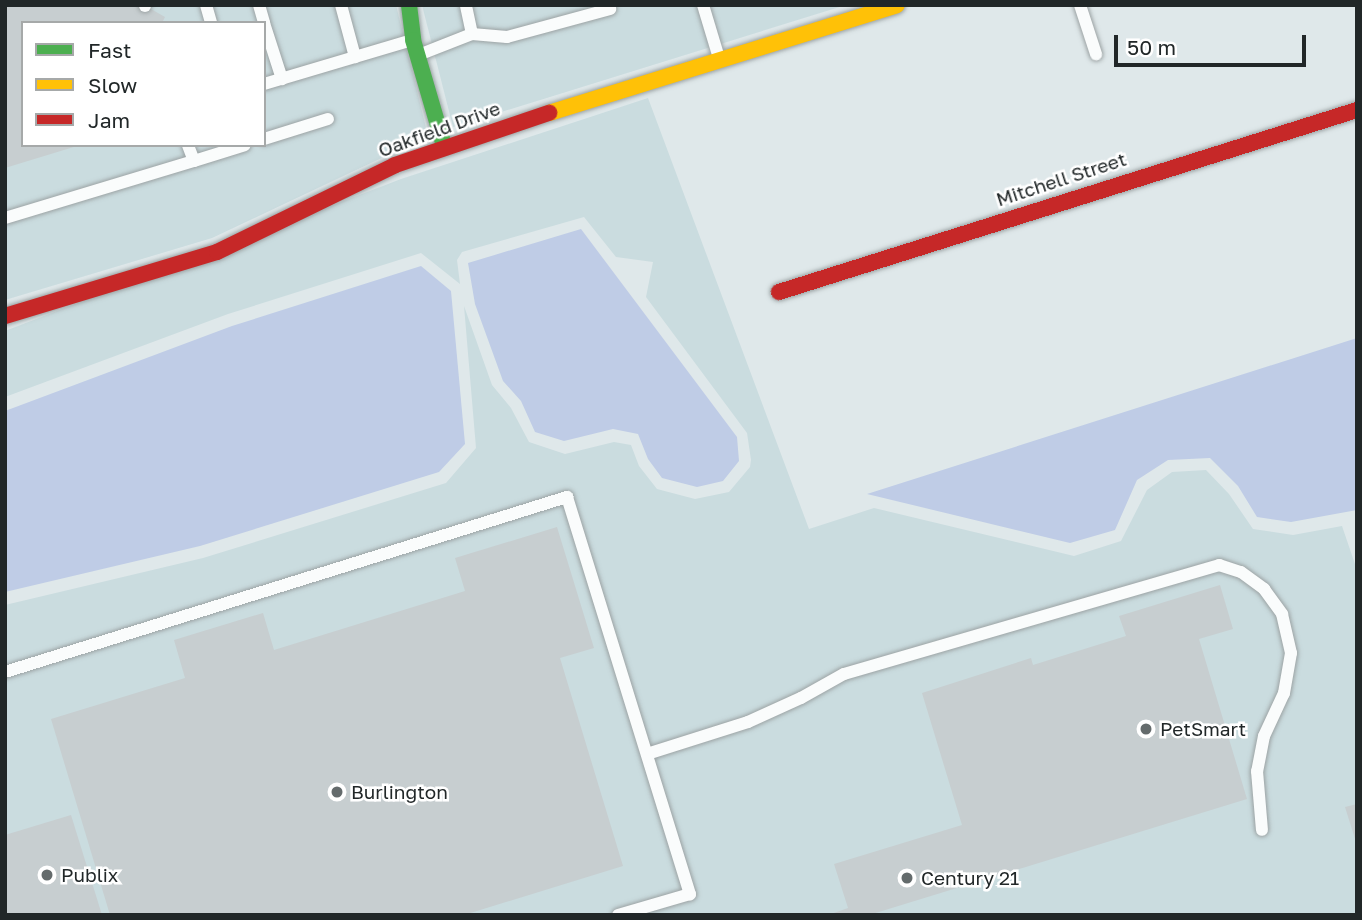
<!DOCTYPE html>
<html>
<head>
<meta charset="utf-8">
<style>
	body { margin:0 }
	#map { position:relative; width:1362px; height:920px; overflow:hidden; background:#dfe8ea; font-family:"Golos Text",sans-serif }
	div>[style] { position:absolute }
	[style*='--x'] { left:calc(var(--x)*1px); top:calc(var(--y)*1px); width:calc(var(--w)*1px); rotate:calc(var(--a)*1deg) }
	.built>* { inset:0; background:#cadcdf }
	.water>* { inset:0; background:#bfcce6 }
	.building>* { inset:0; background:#c7ced0 }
	.roads { filter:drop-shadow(0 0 2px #9ca3a4) drop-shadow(0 0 2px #9ca3a4) }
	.lane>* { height:12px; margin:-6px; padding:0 6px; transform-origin:6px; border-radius:6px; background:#fafcfc }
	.fast>* { height:16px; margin:-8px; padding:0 8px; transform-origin:8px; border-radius:8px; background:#4caf50 }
	.slow>* { height:16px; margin:-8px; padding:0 8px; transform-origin:8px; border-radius:8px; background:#ffc107 }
	.jam>* { height:16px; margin:-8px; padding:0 8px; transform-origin:8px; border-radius:8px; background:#c62828 }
	.dots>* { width:19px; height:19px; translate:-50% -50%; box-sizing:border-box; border:4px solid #fff; border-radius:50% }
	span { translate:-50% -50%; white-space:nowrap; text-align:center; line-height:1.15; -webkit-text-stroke:5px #fff; paint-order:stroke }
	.street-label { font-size:19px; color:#212728 }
	.poi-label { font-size:19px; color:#212728 }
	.left { translate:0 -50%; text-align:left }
	.frame { position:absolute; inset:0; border:7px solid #212728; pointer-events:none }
	.legend { position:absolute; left:21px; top:21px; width:245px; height:126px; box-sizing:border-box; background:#fff; border:2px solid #a6a9a9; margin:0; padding:9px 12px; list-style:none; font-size:21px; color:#212728 }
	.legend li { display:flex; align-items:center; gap:14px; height:35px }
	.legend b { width:35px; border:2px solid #a6a9a9 }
	.scale { position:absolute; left:1114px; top:35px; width:192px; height:32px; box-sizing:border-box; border:4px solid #212728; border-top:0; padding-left:9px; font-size:21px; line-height:24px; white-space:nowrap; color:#212728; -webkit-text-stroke:5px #fff; paint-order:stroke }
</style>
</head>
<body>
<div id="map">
	<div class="built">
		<i style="clip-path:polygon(evenodd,5px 5px,396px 5px,428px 136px,212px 238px,5px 300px,5px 5px,23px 23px,264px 23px,264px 145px,23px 145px,23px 23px)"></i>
		<i style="clip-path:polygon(422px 5px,846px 5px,453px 127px)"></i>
		<i style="clip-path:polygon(648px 98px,809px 529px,874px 508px,1074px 556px,1121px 541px,1147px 490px,1172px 472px,1206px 470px,1229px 494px,1253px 529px,1293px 535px,1342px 526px,1357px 570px,1357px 915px,5px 915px,5px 605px,203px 558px,446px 483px,476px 448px,464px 306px,492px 385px,511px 408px,529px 442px,565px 454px,614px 442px,631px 445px,639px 466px,657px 489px,695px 499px,729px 492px,750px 467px,751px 460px,747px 433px,646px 297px,653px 262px,616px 257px,584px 217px,462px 252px,457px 260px,460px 284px,421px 253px,228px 314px,5px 397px,5px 331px,401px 179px)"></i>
	</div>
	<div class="water">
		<i style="clip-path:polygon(581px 229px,737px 437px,739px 461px,723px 481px,697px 487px,662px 478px,648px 459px,638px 434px,613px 429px,564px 441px,535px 432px,521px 401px,503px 381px,475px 304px,468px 263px)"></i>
		<i style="clip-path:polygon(421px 266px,451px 291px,465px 444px,439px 472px,200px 546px,5px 592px,5px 411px,232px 326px)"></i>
		<i style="clip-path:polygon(1357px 338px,1357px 510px,1291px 522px,1257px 517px,1238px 486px,1210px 458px,1168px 460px,1137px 480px,1115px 530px,1070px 543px,867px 494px)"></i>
	</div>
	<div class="building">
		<i style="clip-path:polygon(5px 5px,144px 5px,165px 17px,162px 23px,23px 23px,23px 145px,77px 146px,5px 168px)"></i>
		<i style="clip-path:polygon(557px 527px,594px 648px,560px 658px,623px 866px,464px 915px,110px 915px,51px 719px,185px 678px,174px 640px,263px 613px,274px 650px,465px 591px,455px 558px)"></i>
		<i style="clip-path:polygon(1220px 585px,1233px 629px,1199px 639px,1247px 799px,869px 915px,828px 915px,848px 908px,834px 864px,962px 825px,922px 693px,1031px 658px,1033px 665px,1126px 636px,1119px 616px)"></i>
		<i style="clip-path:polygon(1357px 804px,1357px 842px,1356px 842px,1345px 807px)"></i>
		<i style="clip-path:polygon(71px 815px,102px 915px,5px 915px,5px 835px)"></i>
	</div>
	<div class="roads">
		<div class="lane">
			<i style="--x:145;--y:5;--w:1;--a:90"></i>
			<i style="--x:206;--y:5;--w:19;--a:74"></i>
			<i style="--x:259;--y:5;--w:19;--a:74"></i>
			<i style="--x:341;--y:5;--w:54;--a:74.9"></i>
			<i style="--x:703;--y:5;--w:55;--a:73.2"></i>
			<i style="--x:1080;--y:5;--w:52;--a:71.9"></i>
			<i style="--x:264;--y:23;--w:59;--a:72.2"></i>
			<i style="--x:472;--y:34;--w:35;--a:5"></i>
			<i style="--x:507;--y:37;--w:107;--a:-15.2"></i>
			<i style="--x:421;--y:54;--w:55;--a:-21.4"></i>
			<i style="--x:472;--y:34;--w:30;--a:-102"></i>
			<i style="--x:264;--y:84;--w:151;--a:-16.5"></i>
			<i style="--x:264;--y:139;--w:67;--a:-17.4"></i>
			<i style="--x:194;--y:161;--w:53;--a:-17.4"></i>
			<i style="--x:5;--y:218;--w:197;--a:-16.8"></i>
			<i style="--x:194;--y:161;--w:17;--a:-111"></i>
			<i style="--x:5;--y:672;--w:589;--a:-17.3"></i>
			<i style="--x:567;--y:497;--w:416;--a:72.8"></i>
			<i style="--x:690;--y:894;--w:75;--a:163.7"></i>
			<i style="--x:647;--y:754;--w:106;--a:-17.6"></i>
			<i style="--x:748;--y:722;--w:58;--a:-24.4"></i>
			<i style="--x:801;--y:698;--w:49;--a:-29.2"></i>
			<i style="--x:844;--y:674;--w:391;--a:-16.2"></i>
			<i style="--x:1219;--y:565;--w:23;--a:18"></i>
			<i style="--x:1241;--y:572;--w:29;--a:36"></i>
			<i style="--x:1264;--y:589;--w:31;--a:54"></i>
			<i style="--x:1282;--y:614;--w:40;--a:77"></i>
			<i style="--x:1291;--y:653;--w:41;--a:99.9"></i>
			<i style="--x:1284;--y:693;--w:47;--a:114.9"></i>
			<i style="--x:1264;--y:736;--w:36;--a:101"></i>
			<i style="--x:1257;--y:771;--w:59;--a:85.2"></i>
		</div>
		<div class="fast">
			<i style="--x:409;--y:5;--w:35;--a:83"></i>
			<i style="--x:413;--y:40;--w:110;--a:73.7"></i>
		</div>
		<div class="slow">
			<i style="--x:549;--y:113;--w:364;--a:-17.2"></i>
		</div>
		<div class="jam">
			<i style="--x:779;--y:292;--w:606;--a:-17.48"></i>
			<i style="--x:5;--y:316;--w:221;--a:-16.8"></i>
			<i style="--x:217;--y:252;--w:198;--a:-26"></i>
			<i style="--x:395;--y:165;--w:163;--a:-18.7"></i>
		</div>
	</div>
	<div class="dots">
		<i style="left:1146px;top:729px;background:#646b6c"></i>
		<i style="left:337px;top:792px;background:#646b6c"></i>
		<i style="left:47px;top:875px;background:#646b6c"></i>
		<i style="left:907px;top:878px;background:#646b6c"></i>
	</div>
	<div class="street-label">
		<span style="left:439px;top:129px;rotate:-20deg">Oakfield Drive</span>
		<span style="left:1061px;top:179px;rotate:-18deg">Mitchell Street</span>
	</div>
	<div class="poi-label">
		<span class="left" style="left:1160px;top:729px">PetSmart</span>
		<span class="left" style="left:351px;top:792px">Burlington</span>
		<span class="left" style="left:61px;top:875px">Publix</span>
		<span class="left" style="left:921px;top:878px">Century 21</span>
	</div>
	<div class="frame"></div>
	<ul class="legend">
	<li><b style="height:9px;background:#4caf50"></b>Fast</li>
	<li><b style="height:9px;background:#ffc107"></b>Slow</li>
	<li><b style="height:9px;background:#c62828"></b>Jam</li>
	</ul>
	<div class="scale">50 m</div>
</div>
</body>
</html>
